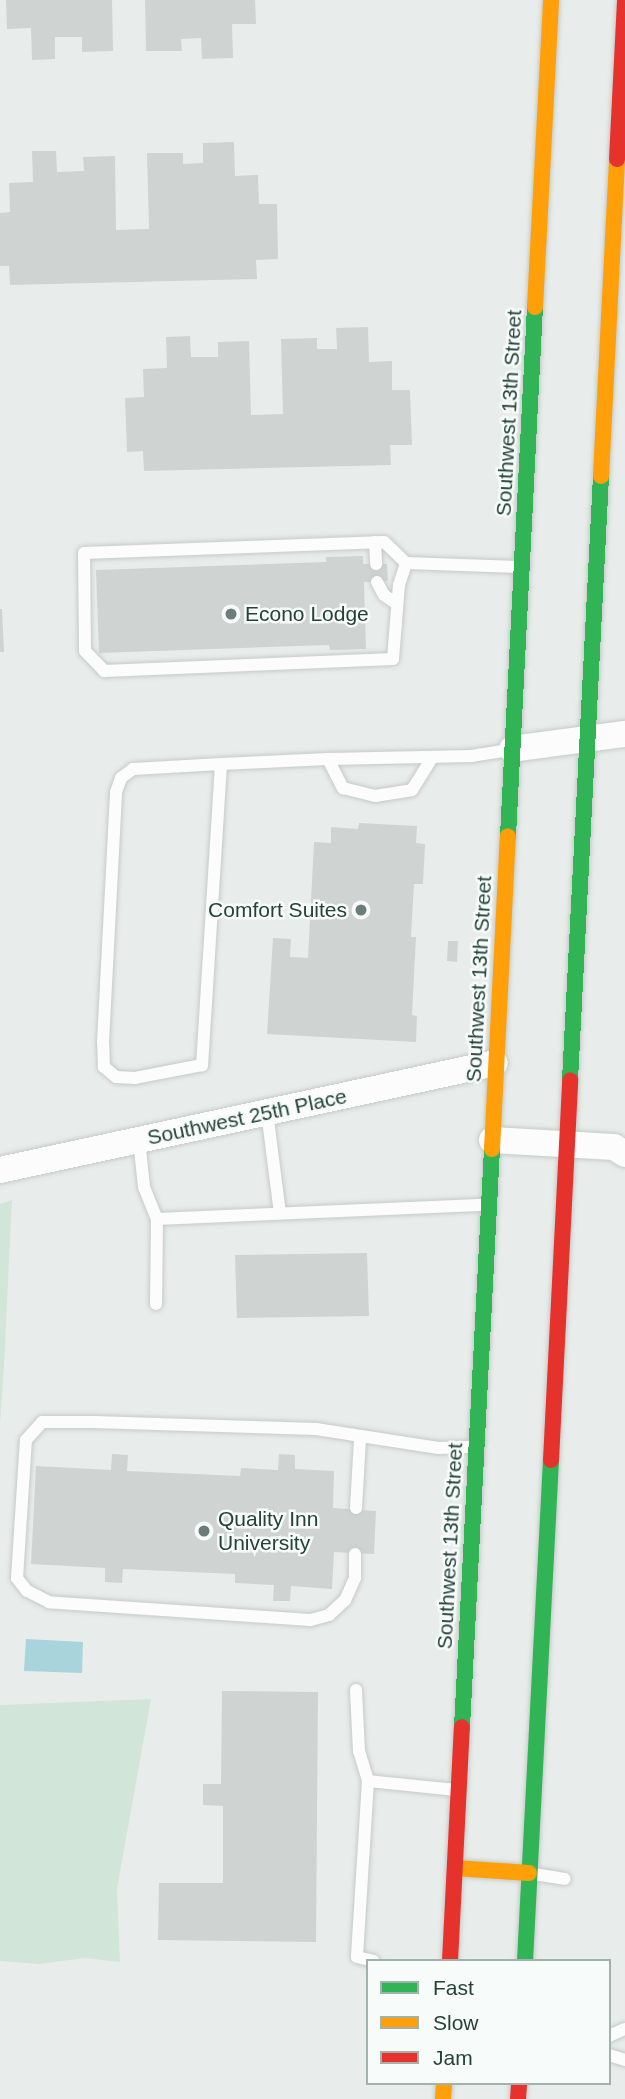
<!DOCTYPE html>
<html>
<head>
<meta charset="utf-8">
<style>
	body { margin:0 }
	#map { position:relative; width:625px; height:2099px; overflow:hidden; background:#e8edeb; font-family:Arial,sans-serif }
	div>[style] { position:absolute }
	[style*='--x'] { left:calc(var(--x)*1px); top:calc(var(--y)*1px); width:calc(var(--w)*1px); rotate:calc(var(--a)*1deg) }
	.green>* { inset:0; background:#d1e6d8 }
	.water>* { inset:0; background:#a9d4db }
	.building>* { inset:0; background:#cfd4d2 }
	.roads { filter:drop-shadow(0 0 2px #c5cac8) drop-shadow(0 0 2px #c5cac8) }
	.lane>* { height:12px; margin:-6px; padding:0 6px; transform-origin:6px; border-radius:6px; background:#fcfcfc }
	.street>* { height:26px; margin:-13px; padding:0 13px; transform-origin:13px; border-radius:13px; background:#fcfcfc }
	.fast>* { height:16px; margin:-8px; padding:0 8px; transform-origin:8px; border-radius:8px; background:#30b455 }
	.slow>* { height:16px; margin:-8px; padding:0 8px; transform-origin:8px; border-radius:8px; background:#ff9f0a }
	.jam>* { height:16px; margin:-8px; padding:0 8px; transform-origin:8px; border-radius:8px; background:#e5322d }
	.dots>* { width:19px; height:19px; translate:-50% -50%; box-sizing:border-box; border:4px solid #f7fbf9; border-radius:50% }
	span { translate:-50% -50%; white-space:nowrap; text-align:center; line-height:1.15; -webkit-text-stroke:5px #f7fbf9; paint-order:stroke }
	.street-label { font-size:21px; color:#24423a }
	.poi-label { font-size:21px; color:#24423a }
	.left { translate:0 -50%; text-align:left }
	.right { translate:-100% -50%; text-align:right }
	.legend { position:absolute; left:366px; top:1959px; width:245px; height:126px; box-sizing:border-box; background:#f7fbf9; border:2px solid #a3b1ad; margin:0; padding:9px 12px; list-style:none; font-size:21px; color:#24423a }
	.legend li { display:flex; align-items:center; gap:14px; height:35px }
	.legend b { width:35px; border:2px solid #a3b1ad }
</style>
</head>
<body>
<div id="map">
	<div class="green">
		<i style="clip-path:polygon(12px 1200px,4px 1366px,0 1424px,0 1204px)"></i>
		<i style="clip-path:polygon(151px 1699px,117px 1889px,120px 1962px,85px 1958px,39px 1964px,0 1961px,0 1705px)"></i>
	</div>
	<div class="water">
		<i style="clip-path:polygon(26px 1639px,83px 1642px,82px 1673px,24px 1671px)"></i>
	</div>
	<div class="building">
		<i style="clip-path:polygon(6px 0,112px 0,113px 51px,82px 52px,82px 37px,55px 37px,55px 59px,32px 60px,31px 28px,7px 29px)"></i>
		<i style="clip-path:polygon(145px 0,255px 0,256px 24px,232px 24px,233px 58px,202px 59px,201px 38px,181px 39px,182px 51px,146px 51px)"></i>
		<i style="clip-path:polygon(234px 142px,235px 176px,258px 175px,259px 204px,277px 204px,278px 259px,256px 260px,257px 279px,10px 285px,9px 266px,0 266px,0 213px,10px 212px,9px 183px,33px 182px,32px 151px,56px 151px,57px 172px,84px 171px,83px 157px,115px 156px,116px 230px,149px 229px,147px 153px,183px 153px,183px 164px,203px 163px,203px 143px)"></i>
		<i style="clip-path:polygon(368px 327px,369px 362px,392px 361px,392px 390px,410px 390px,412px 445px,390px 445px,391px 465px,144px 471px,143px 451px,127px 452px,125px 398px,144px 397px,143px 369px,167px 368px,166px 337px,190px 336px,191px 357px,218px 357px,218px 342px,249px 341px,251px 415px,283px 414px,281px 339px,317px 338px,317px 349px,337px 349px,336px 328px)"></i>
		<i style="clip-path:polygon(363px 556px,363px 564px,387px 564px,388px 581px,364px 582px,366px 649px,330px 650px,329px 645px,99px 653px,96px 570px,326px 562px,326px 557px)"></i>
		<i style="clip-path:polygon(0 609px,2px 609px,4px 652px,0 652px)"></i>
		<i style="clip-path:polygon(359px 823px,417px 826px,416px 843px,425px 844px,423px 884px,414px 884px,411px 937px,416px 937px,412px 1015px,417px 1016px,416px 1042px,267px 1034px,273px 938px,291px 939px,290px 957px,308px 958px,314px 842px,331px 843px,331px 827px,358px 829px)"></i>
		<i style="clip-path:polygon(448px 941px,458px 941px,457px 962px,447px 961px)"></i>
		<i style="clip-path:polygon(367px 1253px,369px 1316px,237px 1318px,235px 1255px)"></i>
		<i style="clip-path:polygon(112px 1454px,128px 1455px,127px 1471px,240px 1476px,241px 1468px,278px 1470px,279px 1454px,295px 1455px,295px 1469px,334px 1471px,333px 1508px,376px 1511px,374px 1554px,334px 1552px,332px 1589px,291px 1586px,290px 1601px,273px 1601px,274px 1585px,235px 1583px,235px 1574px,123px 1569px,122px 1583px,105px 1582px,105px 1568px,31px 1564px,36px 1466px,111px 1470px)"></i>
		<i style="clip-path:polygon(222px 1691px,318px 1692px,316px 1942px,158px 1940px,159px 1883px,223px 1883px,223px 1806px,203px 1805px,203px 1784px,221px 1784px)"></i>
	</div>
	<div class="roads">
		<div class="lane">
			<i style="--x:375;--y:542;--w:22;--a:87"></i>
			<i style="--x:406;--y:563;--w:30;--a:-136"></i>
			<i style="--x:384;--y:542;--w:300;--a:177.9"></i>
			<i style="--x:84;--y:553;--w:98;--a:89.4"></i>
			<i style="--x:85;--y:651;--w:28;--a:46"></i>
			<i style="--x:104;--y:671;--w:289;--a:-2.4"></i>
			<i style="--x:393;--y:659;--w:74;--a:-85.4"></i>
			<i style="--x:399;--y:585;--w:23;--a:-72"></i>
			<i style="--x:406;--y:563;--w:112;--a:2"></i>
			<i style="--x:377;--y:582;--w:15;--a:62"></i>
			<i style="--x:384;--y:595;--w:16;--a:35"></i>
			<i style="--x:328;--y:759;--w:33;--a:63"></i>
			<i style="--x:343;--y:788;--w:33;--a:14"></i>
			<i style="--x:375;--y:796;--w:37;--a:-9"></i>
			<i style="--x:412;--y:790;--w:39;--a:-58"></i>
			<i style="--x:221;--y:764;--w:302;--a:93.6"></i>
			<i style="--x:202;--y:1065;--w:68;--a:169"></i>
			<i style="--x:135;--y:1078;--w:19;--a:-177"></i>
			<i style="--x:116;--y:1077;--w:16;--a:-140"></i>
			<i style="--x:104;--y:1067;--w:25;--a:-92"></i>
			<i style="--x:103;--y:1042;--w:250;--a:-87"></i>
			<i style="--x:116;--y:792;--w:15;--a:-70"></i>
			<i style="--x:121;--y:778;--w:15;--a:-37"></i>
			<i style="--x:133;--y:769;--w:88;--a:-3.3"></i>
			<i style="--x:221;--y:764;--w:107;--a:-2.7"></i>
			<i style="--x:328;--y:759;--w:143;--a:-1.2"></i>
			<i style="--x:471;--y:756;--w:37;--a:-9"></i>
			<i style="--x:267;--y:1112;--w:102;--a:82.7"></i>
			<i style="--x:139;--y:1140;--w:47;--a:83.9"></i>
			<i style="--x:144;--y:1187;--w:35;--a:68"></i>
			<i style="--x:156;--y:1304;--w:85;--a:-89.3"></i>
			<i style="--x:157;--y:1219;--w:327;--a:-2.5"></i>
			<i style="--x:356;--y:1508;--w:70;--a:-86.7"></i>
			<i style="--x:355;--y:1554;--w:24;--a:90"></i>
			<i style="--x:355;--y:1578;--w:24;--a:114"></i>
			<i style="--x:345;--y:1600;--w:22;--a:137"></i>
			<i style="--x:329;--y:1615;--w:20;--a:165"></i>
			<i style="--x:310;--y:1620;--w:262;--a:-176.1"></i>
			<i style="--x:49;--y:1602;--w:25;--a:-153"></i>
			<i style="--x:27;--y:1591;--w:16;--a:-128"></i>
			<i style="--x:17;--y:1578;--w:138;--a:-86.3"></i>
			<i style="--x:26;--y:1440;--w:24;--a:-48"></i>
			<i style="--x:42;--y:1422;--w:52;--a:0"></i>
			<i style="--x:94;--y:1422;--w:222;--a:1.8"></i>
			<i style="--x:316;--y:1429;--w:124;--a:8.8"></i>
			<i style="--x:439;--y:1448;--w:33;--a:-2"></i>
			<i style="--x:356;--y:1690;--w:61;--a:87.2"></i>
			<i style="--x:359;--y:1751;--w:31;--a:73"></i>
			<i style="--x:368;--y:1781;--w:87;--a:5.9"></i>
			<i style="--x:368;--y:1781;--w:176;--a:93.6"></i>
			<i style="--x:357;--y:1957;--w:17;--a:13"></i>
			<i style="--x:534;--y:1874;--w:31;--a:9"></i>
			<i style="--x:609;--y:2036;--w:17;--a:-24"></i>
			<i style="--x:609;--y:2055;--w:17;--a:17"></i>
		</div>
		<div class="street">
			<i style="--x:512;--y:749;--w:114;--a:-7.6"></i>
			<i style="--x:492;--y:1140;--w:122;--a:3.3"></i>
			<i style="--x:614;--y:1147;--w:13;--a:32"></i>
			<i style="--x:0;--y:1170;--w:506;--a:-12.2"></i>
		</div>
		<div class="fast">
			<i style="--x:508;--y:836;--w:530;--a:-87.08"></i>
			<i style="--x:570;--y:1080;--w:605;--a:-87.06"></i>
			<i style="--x:462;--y:1727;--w:579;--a:-87.03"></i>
			<i style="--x:525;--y:1961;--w:502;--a:-87.03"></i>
		</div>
		<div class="slow">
			<i style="--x:535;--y:307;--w:307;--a:-87"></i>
			<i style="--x:601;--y:476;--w:317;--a:-87.1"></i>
			<i style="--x:492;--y:1149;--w:313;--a:-87.1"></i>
			<i style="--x:455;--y:1868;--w:74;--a:3.9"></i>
			<i style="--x:443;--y:2099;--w:16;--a:-86"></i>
		</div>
		<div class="jam">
			<i style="--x:617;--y:159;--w:159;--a:-87.1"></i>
			<i style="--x:551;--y:1460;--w:380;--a:-87.1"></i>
			<i style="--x:450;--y:1961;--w:234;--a:-87.1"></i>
			<i style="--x:518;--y:2099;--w:16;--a:-86"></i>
		</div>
	</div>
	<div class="dots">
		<i style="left:231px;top:614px;background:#697e78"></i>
		<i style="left:361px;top:910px;background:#697e78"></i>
		<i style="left:204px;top:1531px;background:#697e78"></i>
	</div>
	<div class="street-label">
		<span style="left:509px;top:413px;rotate:-87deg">Southwest 13th Street</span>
		<span style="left:479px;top:979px;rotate:-87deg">Southwest 13th Street</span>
		<span style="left:247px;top:1117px;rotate:-12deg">Southwest 25th Place</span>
		<span style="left:450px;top:1546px;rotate:-87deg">Southwest 13th Street</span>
	</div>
	<div class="poi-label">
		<span class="left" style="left:245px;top:614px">Econo Lodge</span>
		<span class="right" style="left:347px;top:910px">Comfort Suites</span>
		<span class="left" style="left:218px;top:1531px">Quality Inn<br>University</span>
	</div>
	<ul class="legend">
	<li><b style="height:9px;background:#30b455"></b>Fast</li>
	<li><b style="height:9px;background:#ff9f0a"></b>Slow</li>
	<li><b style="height:9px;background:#e5322d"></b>Jam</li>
	</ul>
</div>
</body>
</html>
